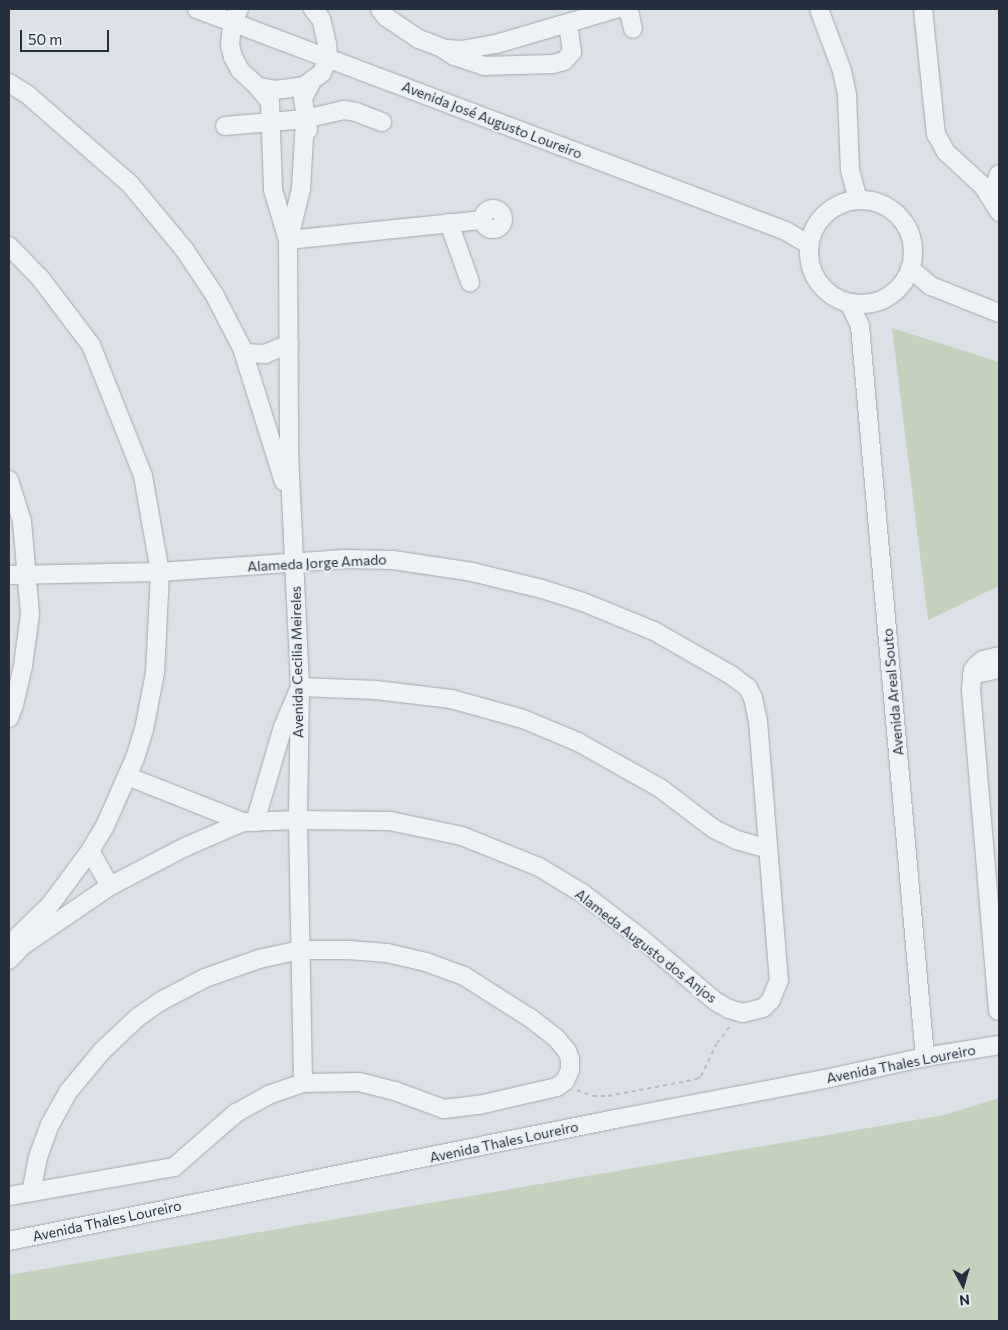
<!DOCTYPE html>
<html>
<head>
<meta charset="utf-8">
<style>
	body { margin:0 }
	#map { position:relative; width:1008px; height:1330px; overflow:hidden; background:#dce1e7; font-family:Commissioner,sans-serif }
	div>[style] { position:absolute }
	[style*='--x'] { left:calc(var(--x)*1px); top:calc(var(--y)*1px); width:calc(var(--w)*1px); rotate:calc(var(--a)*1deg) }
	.green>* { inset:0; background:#c4d1bd }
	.path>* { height:2px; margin-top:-1px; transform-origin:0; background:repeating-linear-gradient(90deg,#b6bcc2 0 4px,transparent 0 8px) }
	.roads { filter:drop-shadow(0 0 1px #a1a8b1) drop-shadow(0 0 1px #a1a8b1) }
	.minor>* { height:18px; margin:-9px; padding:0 9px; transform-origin:9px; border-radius:9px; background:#eff2f5 }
	.minor>.ring { margin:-9px; padding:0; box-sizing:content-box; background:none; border:18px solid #eff2f5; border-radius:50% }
	span { translate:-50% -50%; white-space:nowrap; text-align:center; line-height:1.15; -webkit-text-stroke:4px #ebf0f5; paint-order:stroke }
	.street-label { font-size:14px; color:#25303e }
	.frame { position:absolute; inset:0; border:10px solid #25303e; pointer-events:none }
	.north { position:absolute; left:938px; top:1260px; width:50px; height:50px; -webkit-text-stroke:4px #ebf0f5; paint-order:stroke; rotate:174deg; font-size:14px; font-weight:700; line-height:20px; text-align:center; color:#25303e }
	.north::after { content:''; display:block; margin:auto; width:18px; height:22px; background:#25303e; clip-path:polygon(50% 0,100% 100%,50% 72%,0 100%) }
	.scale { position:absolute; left:20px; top:30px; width:89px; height:22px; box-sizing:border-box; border:2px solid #25303e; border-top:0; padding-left:6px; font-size:15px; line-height:18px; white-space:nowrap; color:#25303e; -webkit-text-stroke:4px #ebf0f5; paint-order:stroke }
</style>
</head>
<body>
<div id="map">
	<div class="green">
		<i style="clip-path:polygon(892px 328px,999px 362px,999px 586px,928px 620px)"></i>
		<i style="clip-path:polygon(999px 1098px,999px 1321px,9px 1321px,9px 1275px,944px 1115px)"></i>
	</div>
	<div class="path">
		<i style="--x:577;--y:1090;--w:17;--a:21"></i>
		<i style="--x:593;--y:1096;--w:15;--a:0"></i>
		<i style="--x:608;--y:1096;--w:91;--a:-10.8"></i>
		<i style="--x:697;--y:1079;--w:5;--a:-37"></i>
		<i style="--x:701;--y:1076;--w:37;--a:-64"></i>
		<i style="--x:717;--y:1043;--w:23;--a:-52"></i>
	</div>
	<div class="roads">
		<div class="minor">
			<i style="--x:197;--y:9;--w:629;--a:20.65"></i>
			<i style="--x:786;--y:231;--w:27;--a:31"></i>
			<i style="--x:239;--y:9;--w:16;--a:117"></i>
			<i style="--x:232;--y:23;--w:22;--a:95"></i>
			<i style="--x:230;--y:45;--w:12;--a:76"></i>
			<i style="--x:233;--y:57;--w:15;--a:62"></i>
			<i style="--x:240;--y:70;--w:25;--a:43"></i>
			<i style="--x:258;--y:87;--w:18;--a:9"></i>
			<i style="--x:276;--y:90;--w:28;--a:-8"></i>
			<i style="--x:304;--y:86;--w:22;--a:-36"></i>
			<i style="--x:322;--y:73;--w:17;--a:-69"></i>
			<i style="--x:328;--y:57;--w:13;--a:-94"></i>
			<i style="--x:327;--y:44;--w:26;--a:-103"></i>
			<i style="--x:321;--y:19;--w:13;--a:-129"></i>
			<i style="--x:380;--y:9;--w:10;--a:53"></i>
			<i style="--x:386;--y:17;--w:40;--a:34"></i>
			<i style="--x:419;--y:39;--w:25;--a:21"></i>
			<i style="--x:442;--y:48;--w:14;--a:34"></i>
			<i style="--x:454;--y:56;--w:32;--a:18"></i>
			<i style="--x:484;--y:66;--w:69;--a:-1.7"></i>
			<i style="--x:553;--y:64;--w:11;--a:-15"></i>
			<i style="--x:564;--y:61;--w:12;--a:-48"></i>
			<i style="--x:572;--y:52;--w:28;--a:-98"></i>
			<i style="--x:625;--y:9;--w:8;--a:50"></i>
			<i style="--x:630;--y:15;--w:14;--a:78"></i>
			<i style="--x:819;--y:9;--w:66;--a:69.6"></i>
			<i style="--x:842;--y:71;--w:25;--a:78"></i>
			<i style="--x:847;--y:95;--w:75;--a:87.7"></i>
			<i style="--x:850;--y:170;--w:31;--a:75"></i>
			<i style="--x:923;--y:9;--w:126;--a:84.1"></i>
			<i style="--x:936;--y:134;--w:21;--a:61"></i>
			<i style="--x:946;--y:152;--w:50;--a:42.6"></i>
			<i style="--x:983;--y:186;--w:31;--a:58"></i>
			<i style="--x:447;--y:49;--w:14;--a:4"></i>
			<i style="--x:461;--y:50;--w:36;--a:-10"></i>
			<i style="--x:496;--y:44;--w:125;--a:-16.3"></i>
			<i style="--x:9;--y:83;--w:22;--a:32"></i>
			<i style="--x:28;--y:95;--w:135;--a:41.1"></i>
			<i style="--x:130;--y:184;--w:85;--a:50.3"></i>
			<i style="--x:184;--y:249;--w:54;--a:56.3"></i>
			<i style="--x:214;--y:294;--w:61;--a:62.6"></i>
			<i style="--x:242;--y:348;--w:140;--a:72.6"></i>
			<i style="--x:258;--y:87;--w:19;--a:51"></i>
			<i style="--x:270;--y:102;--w:88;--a:88"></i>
			<i style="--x:273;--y:190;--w:52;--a:73.3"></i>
			<i style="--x:288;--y:240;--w:213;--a:89.7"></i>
			<i style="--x:289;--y:453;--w:234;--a:87.3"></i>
			<i style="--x:300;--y:687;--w:133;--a:90.9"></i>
			<i style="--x:298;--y:820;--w:263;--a:88.9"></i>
			<i style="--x:225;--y:126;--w:80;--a:-5"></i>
			<i style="--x:305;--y:119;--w:40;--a:-13"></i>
			<i style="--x:344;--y:110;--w:12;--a:9"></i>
			<i style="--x:356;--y:112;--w:28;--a:21"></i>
			<i style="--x:308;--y:130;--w:32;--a:-99"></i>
			<i style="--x:303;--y:98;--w:17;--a:-62"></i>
			<i style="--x:991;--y:198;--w:25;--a:-72"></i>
			<i class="ring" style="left:809px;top:200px;width:86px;height:86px"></i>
			<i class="ring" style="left:483px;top:209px;width:2px;height:2px"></i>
			<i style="--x:449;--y:223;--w:63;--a:70.4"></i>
			<i style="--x:289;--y:238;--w:50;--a:-76.2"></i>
			<i style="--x:301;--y:189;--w:70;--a:-86.7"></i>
			<i style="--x:288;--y:240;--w:196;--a:-5.9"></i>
			<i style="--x:9;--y:246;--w:46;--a:45.9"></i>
			<i style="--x:41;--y:279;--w:83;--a:52.9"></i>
			<i style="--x:91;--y:345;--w:141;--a:68.3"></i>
			<i style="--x:143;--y:476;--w:97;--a:80"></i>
			<i style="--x:160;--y:572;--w:101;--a:92.8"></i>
			<i style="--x:155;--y:673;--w:57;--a:101.1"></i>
			<i style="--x:144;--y:729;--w:30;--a:107"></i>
			<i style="--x:135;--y:758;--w:74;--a:113.8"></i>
			<i style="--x:105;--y:826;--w:29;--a:121"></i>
			<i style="--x:90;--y:851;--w:67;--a:126.5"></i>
			<i style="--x:50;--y:905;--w:57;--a:135.7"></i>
			<i style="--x:910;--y:268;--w:28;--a:41"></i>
			<i style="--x:931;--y:286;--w:73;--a:21.7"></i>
			<i style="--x:849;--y:303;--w:25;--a:64"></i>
			<i style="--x:860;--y:326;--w:734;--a:84.92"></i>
			<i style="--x:244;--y:353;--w:21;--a:3"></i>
			<i style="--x:265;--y:354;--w:26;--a:-23"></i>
			<i style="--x:9;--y:480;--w:43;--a:72.4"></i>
			<i style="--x:22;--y:521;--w:93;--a:85.1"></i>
			<i style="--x:30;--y:614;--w:52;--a:97.7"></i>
			<i style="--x:23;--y:666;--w:40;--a:103"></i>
			<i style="--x:14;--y:705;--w:14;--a:111"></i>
			<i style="--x:9;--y:575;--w:151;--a:-1.1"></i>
			<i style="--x:160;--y:572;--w:185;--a:-4"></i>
			<i style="--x:345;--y:559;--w:48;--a:1.2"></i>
			<i style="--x:393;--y:560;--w:80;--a:8.6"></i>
			<i style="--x:472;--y:572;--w:72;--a:13.7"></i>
			<i style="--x:542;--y:589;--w:43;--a:17.6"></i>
			<i style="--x:583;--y:602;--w:77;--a:22.2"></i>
			<i style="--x:654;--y:631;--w:89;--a:29.7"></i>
			<i style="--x:731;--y:675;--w:21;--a:37"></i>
			<i style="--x:748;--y:688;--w:11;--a:63"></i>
			<i style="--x:753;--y:698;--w:24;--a:78"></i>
			<i style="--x:758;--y:721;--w:260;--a:85.4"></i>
			<i style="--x:779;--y:980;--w:22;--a:112"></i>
			<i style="--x:771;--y:1000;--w:11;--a:135"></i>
			<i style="--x:763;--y:1008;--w:21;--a:166"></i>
			<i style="--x:743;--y:1013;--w:15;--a:-164"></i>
			<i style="--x:729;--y:1009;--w:16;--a:-150"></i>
			<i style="--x:715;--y:1001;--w:96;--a:-139.7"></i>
			<i style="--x:642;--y:939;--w:76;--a:-142.5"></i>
			<i style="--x:582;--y:893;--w:50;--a:-148.8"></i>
			<i style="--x:539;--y:867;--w:83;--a:-158.1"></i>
			<i style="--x:462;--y:836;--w:74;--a:-168.2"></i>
			<i style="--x:390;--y:821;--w:92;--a:-179.4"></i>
			<i style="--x:298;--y:820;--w:55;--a:177.9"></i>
			<i style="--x:243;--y:822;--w:63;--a:156.7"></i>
			<i style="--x:185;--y:847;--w:85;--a:152.5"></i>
			<i style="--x:110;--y:886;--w:107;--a:145.7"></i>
			<i style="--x:22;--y:946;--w:19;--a:133"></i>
			<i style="--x:972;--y:675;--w:28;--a:-13"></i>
			<i style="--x:127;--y:776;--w:125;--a:21.6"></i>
			<i style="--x:255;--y:822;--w:99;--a:-73.6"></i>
			<i style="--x:283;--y:727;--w:43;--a:-67"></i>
			<i style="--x:300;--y:687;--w:76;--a:2.3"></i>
			<i style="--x:376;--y:690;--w:76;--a:6.8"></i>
			<i style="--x:451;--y:699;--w:75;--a:15.5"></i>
			<i style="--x:523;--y:719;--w:60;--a:22.7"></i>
			<i style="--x:578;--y:742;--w:94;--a:29.3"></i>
			<i style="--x:660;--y:788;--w:68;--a:37.2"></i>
			<i style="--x:714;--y:829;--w:25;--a:26"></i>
			<i style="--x:737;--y:840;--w:32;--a:16"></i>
			<i style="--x:90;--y:851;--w:40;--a:60.3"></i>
			<i style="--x:998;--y:1011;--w:323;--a:-94.8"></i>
			<i style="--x:971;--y:689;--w:19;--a:-84"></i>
			<i style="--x:973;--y:670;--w:5;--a:-53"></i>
			<i style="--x:976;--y:666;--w:9;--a:-41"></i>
			<i style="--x:983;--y:660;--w:16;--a:-14"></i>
			<i style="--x:9;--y:1196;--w:168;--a:-10"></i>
			<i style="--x:174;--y:1167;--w:82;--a:-41.1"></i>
			<i style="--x:236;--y:1113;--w:37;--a:-29"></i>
			<i style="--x:268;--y:1095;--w:37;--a:-19"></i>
			<i style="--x:303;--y:1083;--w:56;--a:-1"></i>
			<i style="--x:359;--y:1082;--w:37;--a:14"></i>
			<i style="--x:395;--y:1091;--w:52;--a:20.2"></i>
			<i style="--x:444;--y:1109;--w:35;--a:-7"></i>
			<i style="--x:479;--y:1105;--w:80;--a:-13"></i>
			<i style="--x:557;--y:1087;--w:10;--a:-37"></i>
			<i style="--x:565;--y:1081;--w:12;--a:-66"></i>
			<i style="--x:570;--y:1070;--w:11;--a:-90"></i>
			<i style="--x:570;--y:1059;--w:9;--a:-111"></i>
			<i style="--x:567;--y:1051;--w:17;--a:-130"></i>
			<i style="--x:556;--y:1038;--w:33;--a:-142"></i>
			<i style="--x:530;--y:1018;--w:78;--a:-147.5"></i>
			<i style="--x:464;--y:976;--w:40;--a:-159.8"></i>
			<i style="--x:426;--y:962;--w:39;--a:-167"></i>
			<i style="--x:388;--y:953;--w:40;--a:-175.7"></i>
			<i style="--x:348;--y:950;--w:48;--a:180"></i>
			<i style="--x:300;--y:950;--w:42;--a:167.6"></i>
			<i style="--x:259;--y:959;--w:57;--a:160.6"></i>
			<i style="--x:205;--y:978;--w:50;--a:152.4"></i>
			<i style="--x:161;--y:1001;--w:29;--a:145"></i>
			<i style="--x:137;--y:1018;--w:48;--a:136.7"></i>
			<i style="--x:102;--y:1051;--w:53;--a:129.7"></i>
			<i style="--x:68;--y:1092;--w:37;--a:119"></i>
			<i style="--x:50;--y:1124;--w:35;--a:110"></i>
			<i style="--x:38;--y:1157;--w:36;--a:101"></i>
			<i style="--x:9;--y:1241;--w:618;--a:-11.38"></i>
			<i style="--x:615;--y:1119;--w:214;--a:-10.8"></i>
			<i style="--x:825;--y:1079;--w:102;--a:-12.4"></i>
			<i style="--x:925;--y:1057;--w:75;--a:-9.2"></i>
		</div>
	</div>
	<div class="street-label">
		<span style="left:492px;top:120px;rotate:21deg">Avenida José Augusto Loureiro</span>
		<span style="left:317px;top:563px;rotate:-3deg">Alameda Jorge Amado</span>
		<span style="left:297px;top:662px;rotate:-91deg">Avenida Cecilia Meireles</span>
		<span style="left:893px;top:692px;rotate:-95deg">Avenida Areal Souto</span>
		<span style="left:646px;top:946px;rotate:38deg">Alameda Augusto dos Anjos</span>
		<span style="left:901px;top:1064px;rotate:-11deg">Avenida Thales Loureiro</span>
		<span style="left:504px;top:1142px;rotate:-12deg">Avenida Thales Loureiro</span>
		<span style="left:107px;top:1221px;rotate:-12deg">Avenida Thales Loureiro</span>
	</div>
	<div class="frame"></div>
	<div class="north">N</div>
	<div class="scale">50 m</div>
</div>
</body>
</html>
